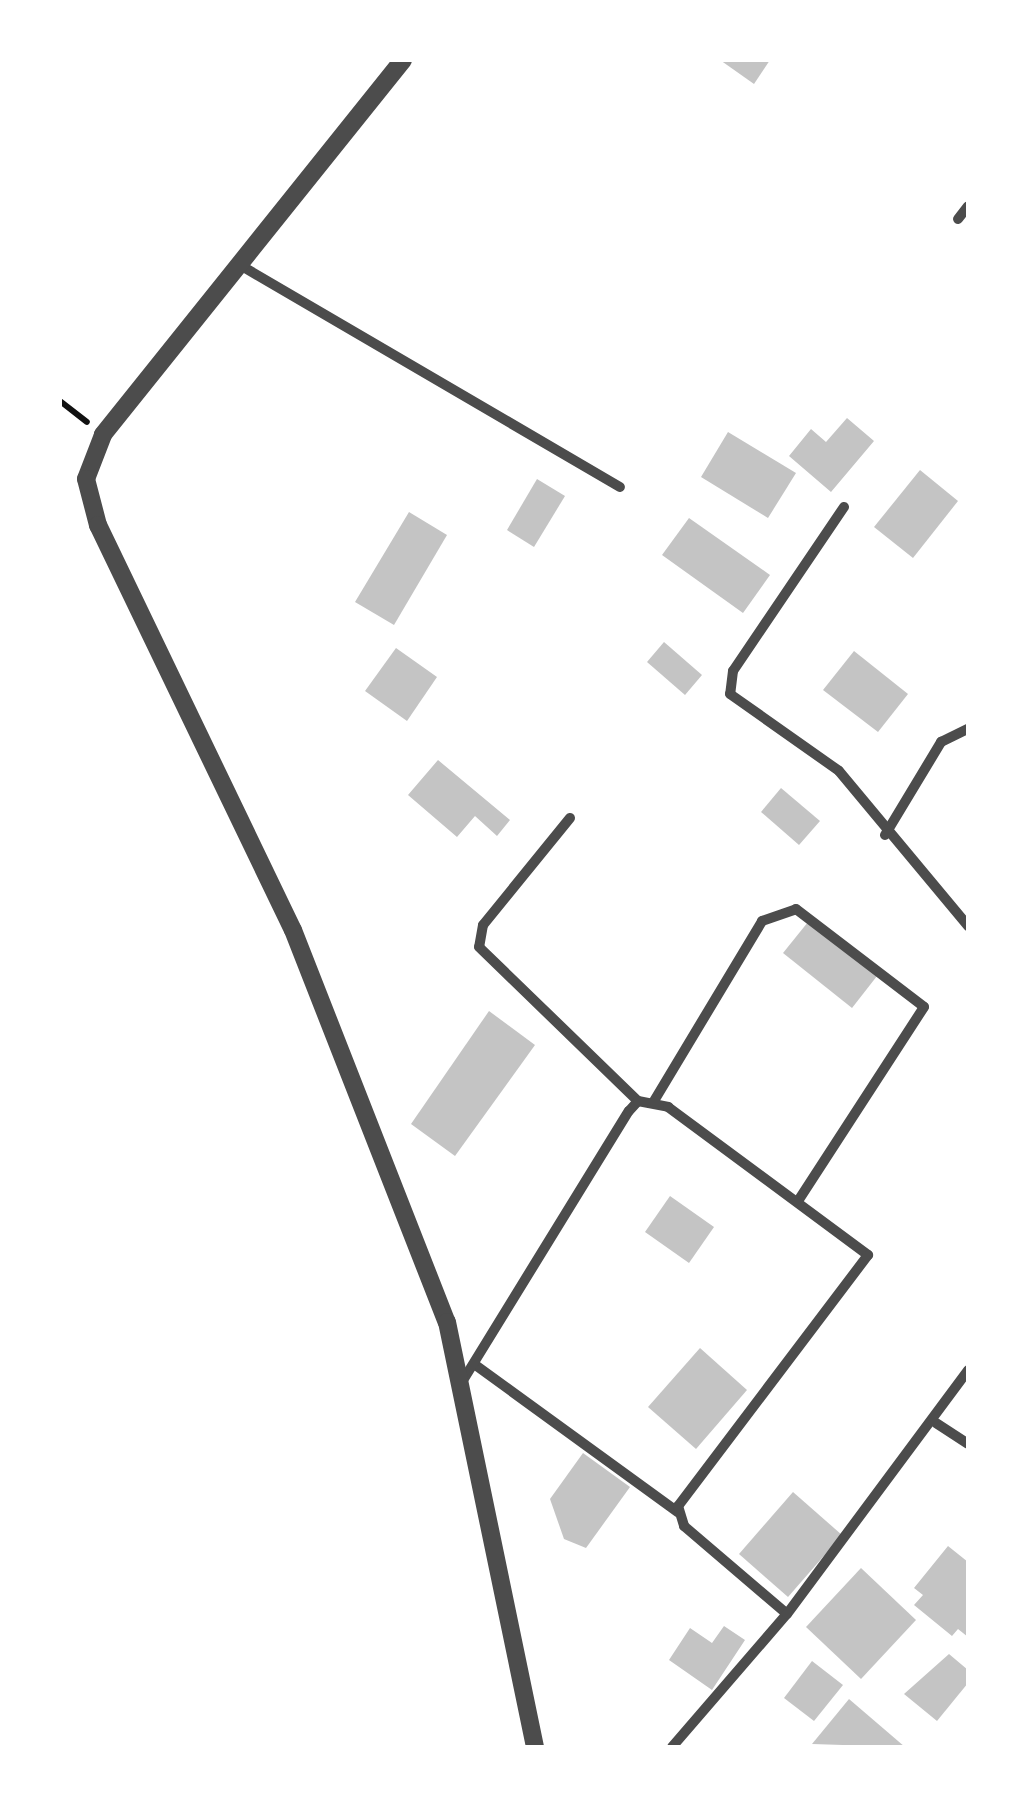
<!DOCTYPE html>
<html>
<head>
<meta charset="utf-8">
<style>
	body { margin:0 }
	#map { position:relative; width:1028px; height:1807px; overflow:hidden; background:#fff; font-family:Barlow,sans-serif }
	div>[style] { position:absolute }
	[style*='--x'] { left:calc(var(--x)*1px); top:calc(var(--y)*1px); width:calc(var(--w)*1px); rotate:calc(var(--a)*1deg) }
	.building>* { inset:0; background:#c4c4c4 }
	.path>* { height:6px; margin:-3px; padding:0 3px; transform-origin:3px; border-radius:3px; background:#111 }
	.minor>* { height:10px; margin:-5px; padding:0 5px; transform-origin:5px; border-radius:5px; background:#4c4c4c }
	.tertiary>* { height:18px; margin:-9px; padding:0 9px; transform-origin:9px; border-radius:9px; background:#4c4c4c }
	span { translate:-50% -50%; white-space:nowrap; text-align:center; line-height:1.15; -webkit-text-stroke:10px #fff; paint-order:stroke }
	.frame { position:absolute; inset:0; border:62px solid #fff; pointer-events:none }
</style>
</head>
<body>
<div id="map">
	<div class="building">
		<i style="clip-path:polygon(720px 60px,770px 60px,754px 84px)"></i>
		<i style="clip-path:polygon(847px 418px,874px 441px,831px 492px,789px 456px,811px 429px,826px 442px)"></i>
		<i style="clip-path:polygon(728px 432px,796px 473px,768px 518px,701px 477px)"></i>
		<i style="clip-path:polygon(920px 470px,958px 501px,913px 558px,874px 527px)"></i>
		<i style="clip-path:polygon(537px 479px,565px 496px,534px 547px,507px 530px)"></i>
		<i style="clip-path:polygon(409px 512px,447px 535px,394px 625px,355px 602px)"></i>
		<i style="clip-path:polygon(689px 518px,770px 575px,743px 613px,662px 555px)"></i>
		<i style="clip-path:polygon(664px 642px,702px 675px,685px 695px,647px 662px)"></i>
		<i style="clip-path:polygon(396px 648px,437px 677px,407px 721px,365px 691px)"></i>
		<i style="clip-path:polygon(854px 651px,908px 694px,878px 732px,823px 690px)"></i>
		<i style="clip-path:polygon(438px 760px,510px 820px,497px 836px,475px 816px,457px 837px,408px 795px)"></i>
		<i style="clip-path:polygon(781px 788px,820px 821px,799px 845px,761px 812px)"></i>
		<i style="clip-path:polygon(808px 922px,877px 976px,852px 1008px,783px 953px)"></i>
		<i style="clip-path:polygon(489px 1011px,535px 1045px,455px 1156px,411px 1124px)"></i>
		<i style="clip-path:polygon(670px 1196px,714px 1227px,689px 1263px,645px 1232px)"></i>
		<i style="clip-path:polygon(700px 1348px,747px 1390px,696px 1449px,648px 1407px)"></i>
		<i style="clip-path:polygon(583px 1453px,630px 1487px,586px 1548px,564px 1539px,550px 1499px)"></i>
		<i style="clip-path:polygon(793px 1492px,842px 1535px,788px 1597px,739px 1554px)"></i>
		<i style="clip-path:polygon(948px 1546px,968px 1562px,968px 1637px,958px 1629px,952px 1636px,914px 1605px,923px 1595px,914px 1588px)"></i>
		<i style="clip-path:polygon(861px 1568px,916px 1620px,861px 1679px,806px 1627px)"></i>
		<i style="clip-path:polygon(724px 1626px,745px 1640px,712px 1690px,669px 1660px,690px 1628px,712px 1643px)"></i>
		<i style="clip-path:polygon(949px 1654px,968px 1670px,968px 1683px,937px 1721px,904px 1694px)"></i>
		<i style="clip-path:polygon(812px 1661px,843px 1685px,814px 1721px,784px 1698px)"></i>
		<i style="clip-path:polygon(849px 1699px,905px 1747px,812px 1744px)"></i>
	</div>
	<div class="path">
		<i style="--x:60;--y:401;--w:34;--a:38"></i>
	</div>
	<div class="minor">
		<i style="--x:958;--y:219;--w:16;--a:-52"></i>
		<i style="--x:240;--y:265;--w:440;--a:30.3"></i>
		<i style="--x:844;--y:507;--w:198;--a:124.1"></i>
		<i style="--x:733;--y:671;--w:23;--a:97"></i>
		<i style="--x:730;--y:694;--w:133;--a:35.2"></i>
		<i style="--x:839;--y:771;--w:202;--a:50.2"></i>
		<i style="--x:570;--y:818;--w:138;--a:129.1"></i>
		<i style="--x:483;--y:925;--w:22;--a:100"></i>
		<i style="--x:479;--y:947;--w:221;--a:44.1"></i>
		<i style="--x:885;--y:835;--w:109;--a:-58.9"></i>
		<i style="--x:941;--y:742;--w:30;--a:-26"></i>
		<i style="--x:654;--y:1101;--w:210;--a:-59"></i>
		<i style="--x:762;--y:921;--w:36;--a:-19"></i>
		<i style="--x:796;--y:909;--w:161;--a:37.4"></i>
		<i style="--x:924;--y:1007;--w:231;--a:123"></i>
		<i style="--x:474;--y:1364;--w:252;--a:36"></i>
		<i style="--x:462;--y:1382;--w:318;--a:-58.4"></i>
		<i style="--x:629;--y:1111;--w:13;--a:-48"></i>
		<i style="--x:638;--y:1101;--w:31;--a:11"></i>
		<i style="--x:668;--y:1107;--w:249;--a:36.5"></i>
		<i style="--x:868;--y:1255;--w:315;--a:127.1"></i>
		<i style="--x:678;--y:1506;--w:21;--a:73"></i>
		<i style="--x:684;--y:1526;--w:135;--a:40.5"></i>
		<i style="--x:936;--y:1423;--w:38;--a:33"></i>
		<i style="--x:672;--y:1747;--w:176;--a:-49.2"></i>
		<i style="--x:787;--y:1614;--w:304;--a:-53.4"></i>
	</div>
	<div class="tertiary">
		<i style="--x:403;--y:60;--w:480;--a:128.7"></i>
		<i style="--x:103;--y:435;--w:47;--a:111.1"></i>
		<i style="--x:86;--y:479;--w:48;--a:75.4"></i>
		<i style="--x:98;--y:525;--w:449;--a:64.3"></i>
		<i style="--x:293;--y:930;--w:421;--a:68.6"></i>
		<i style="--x:447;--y:1322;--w:434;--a:78.3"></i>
	</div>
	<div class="frame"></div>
</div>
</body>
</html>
